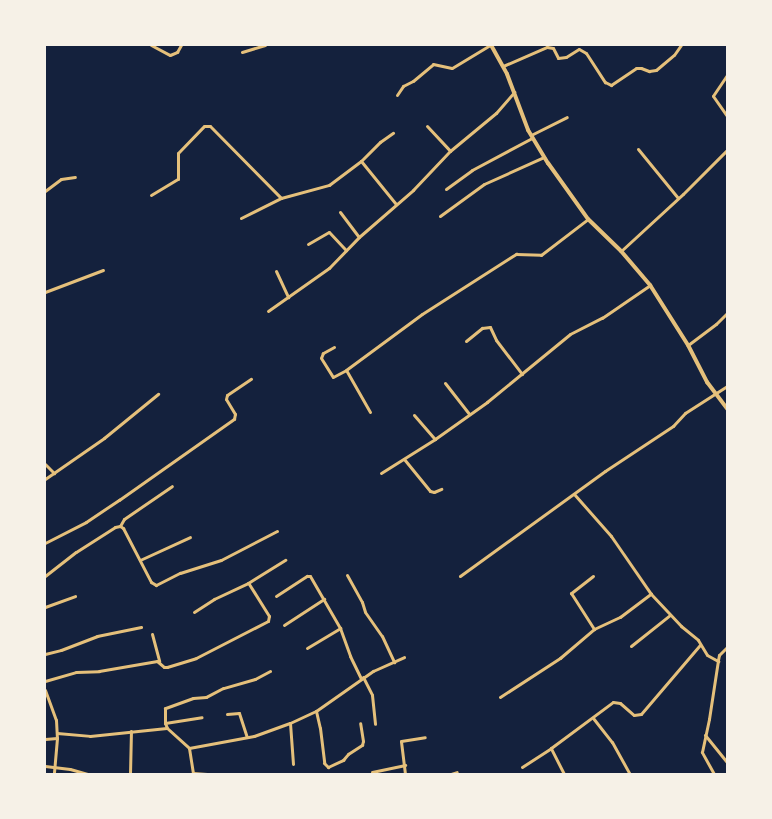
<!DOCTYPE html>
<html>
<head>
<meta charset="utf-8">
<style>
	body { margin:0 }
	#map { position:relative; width:772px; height:819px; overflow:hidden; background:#14213d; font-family:Quicksand,sans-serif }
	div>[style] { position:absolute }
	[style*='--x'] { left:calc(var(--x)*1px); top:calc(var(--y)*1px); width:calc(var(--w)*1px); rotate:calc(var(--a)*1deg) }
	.minor>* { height:3px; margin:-1.5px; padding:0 1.5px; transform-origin:1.5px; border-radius:1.5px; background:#e5c07b }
	.tertiary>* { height:4px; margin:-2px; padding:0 2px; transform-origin:2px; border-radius:2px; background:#e5c07b }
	span { translate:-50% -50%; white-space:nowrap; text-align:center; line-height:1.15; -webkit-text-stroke:3px #f6f1e7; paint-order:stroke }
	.frame { position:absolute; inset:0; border:46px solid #f6f1e7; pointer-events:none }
</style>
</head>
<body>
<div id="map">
	<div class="minor">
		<i style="--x:151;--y:45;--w:21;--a:28"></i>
		<i style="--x:170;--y:55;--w:8;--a:-23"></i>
		<i style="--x:177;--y:52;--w:8;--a:-60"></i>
		<i style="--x:242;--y:52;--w:24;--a:-17"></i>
		<i style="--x:503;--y:66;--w:48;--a:-23.4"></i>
		<i style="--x:547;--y:47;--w:6;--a:9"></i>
		<i style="--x:553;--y:48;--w:11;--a:63"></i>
		<i style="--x:558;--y:58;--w:8;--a:-7"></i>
		<i style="--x:566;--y:57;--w:15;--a:-32"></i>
		<i style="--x:579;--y:49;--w:8;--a:30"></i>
		<i style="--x:586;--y:53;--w:35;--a:57"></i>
		<i style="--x:605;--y:82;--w:7;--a:27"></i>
		<i style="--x:611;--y:85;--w:30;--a:-34"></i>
		<i style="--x:636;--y:68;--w:5;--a:0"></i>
		<i style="--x:641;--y:68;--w:9;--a:21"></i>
		<i style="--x:649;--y:71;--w:7;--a:-8"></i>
		<i style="--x:656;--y:70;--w:23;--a:-40"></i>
		<i style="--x:674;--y:55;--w:12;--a:-55"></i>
		<i style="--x:727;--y:75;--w:25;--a:124"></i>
		<i style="--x:713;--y:96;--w:24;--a:55"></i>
		<i style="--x:397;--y:95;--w:11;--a:-56"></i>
		<i style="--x:403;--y:86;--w:11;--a:-27"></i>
		<i style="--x:413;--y:81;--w:26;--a:-40"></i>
		<i style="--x:433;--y:64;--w:19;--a:12"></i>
		<i style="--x:452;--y:68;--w:44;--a:-31.2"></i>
		<i style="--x:427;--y:126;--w:34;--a:47"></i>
		<i style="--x:531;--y:135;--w:40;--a:-26.6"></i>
		<i style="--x:638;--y:149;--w:63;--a:50.8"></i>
		<i style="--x:361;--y:161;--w:27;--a:-45"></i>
		<i style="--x:380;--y:142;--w:16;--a:-35"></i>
		<i style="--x:446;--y:189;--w:32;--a:-36"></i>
		<i style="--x:472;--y:170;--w:68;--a:-28.1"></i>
		<i style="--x:45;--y:191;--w:20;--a:-37"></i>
		<i style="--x:61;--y:179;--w:14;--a:-8"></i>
		<i style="--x:151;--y:195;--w:31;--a:-31"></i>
		<i style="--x:178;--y:179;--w:26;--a:-90"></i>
		<i style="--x:178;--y:153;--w:37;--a:-46"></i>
		<i style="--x:204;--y:126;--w:6;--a:0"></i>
		<i style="--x:210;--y:126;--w:101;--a:45.4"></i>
		<i style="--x:281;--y:198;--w:50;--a:-15.2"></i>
		<i style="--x:329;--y:185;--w:40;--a:-37"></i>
		<i style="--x:361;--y:161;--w:55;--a:50.9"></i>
		<i style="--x:340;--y:212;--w:31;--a:53"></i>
		<i style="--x:440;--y:216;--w:54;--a:-36"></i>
		<i style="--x:484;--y:184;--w:66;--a:-24.2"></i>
		<i style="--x:241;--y:218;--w:45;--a:-26.6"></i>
		<i style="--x:308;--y:244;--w:24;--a:-30"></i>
		<i style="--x:329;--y:232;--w:25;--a:47"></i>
		<i style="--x:621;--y:251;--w:84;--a:-42.6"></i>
		<i style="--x:683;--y:194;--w:62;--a:-45"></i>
		<i style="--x:276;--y:271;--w:29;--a:65"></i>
		<i style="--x:45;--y:292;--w:62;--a:-20.8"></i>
		<i style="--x:268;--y:311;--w:75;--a:-35.2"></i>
		<i style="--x:329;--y:268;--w:43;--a:-45.9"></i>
		<i style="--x:359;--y:237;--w:72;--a:-41"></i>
		<i style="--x:413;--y:190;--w:54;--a:-46.5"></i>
		<i style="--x:450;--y:151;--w:60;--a:-39.6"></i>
		<i style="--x:496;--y:113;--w:28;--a:-49"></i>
		<i style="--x:466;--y:341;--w:21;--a:-39"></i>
		<i style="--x:482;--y:328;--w:8;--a:-7"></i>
		<i style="--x:490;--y:327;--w:14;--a:65"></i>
		<i style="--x:496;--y:340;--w:43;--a:52.6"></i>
		<i style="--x:688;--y:345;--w:35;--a:-37"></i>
		<i style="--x:716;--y:324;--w:16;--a:-45"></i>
		<i style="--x:334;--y:347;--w:13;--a:151"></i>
		<i style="--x:323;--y:353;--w:5;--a:112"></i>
		<i style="--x:321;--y:358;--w:22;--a:58"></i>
		<i style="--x:333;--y:377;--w:15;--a:-28"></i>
		<i style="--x:445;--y:383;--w:39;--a:52"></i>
		<i style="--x:370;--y:412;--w:48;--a:-119.7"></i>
		<i style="--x:346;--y:370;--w:94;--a:-36.4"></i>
		<i style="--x:422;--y:314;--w:112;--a:-32.6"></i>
		<i style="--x:516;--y:254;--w:25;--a:2"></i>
		<i style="--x:541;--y:255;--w:59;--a:-37.5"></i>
		<i style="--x:414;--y:415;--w:32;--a:49"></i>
		<i style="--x:404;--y:459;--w:41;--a:50.9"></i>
		<i style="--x:430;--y:491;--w:4;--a:14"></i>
		<i style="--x:434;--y:492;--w:8;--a:-23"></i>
		<i style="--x:45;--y:464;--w:13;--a:45"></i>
		<i style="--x:381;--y:473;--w:64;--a:-32.2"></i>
		<i style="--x:435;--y:439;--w:64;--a:-35.4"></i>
		<i style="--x:487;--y:402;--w:107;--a:-39.3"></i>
		<i style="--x:570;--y:334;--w:36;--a:-27"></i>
		<i style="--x:602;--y:318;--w:58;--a:-34.5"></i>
		<i style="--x:45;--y:479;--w:72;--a:-34.8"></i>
		<i style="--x:104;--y:438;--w:70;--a:-39.2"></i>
		<i style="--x:574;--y:494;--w:56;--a:48.6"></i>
		<i style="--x:611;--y:536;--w:70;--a:55.4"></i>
		<i style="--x:651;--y:594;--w:44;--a:46.8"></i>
		<i style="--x:681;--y:626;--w:22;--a:39"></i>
		<i style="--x:698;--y:640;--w:17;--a:59"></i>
		<i style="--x:707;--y:655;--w:13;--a:29"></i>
		<i style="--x:120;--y:526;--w:4;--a:34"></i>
		<i style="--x:123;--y:528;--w:61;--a:62.6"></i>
		<i style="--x:151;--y:582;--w:6;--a:31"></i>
		<i style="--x:156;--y:585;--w:27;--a:-27"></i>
		<i style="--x:180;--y:573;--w:43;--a:-17.6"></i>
		<i style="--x:221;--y:560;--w:63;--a:-27.4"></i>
		<i style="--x:45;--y:543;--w:46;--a:-27.1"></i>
		<i style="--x:86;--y:522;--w:40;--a:-34"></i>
		<i style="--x:119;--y:500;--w:141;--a:-35.2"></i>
		<i style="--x:234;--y:419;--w:5;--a:-79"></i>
		<i style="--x:235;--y:414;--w:17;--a:-121"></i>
		<i style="--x:226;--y:399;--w:4;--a:-76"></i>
		<i style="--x:227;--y:395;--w:29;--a:-34"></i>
		<i style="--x:140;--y:560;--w:55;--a:-24.7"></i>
		<i style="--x:347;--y:575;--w:31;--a:61"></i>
		<i style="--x:362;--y:602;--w:10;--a:73"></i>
		<i style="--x:365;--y:612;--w:29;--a:55"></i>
		<i style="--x:382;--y:636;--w:29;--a:65"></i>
		<i style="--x:45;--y:576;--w:39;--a:-38"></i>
		<i style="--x:76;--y:552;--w:46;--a:-32.7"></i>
		<i style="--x:115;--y:527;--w:5;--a:-11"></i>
		<i style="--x:120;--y:526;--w:8;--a:-60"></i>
		<i style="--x:124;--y:519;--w:58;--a:-34.5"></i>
		<i style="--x:460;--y:576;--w:179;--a:-35.9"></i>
		<i style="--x:605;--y:471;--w:82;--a:-33.5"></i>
		<i style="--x:673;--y:426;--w:18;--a:-47"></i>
		<i style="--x:685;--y:413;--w:50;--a:-32.7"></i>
		<i style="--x:593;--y:576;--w:28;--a:142"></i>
		<i style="--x:571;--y:593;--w:43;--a:57.4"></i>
		<i style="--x:276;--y:596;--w:37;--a:-33"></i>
		<i style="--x:307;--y:576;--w:3;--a:0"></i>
		<i style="--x:310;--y:576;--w:60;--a:60"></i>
		<i style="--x:45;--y:607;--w:32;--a:-20"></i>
		<i style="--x:194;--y:612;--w:24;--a:-33"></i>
		<i style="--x:214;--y:599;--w:38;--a:-25"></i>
		<i style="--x:284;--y:625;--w:48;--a:-33"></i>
		<i style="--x:152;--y:634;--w:28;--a:75"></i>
		<i style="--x:631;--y:646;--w:50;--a:-38.5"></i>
		<i style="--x:307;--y:648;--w:39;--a:-31"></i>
		<i style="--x:340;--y:628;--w:30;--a:70"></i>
		<i style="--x:350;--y:656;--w:25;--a:64"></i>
		<i style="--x:45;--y:654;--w:16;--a:-14"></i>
		<i style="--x:61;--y:650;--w:39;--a:-21"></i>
		<i style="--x:97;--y:636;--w:45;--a:-11.6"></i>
		<i style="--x:270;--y:671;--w:17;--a:152"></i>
		<i style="--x:255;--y:679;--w:33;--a:164"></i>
		<i style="--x:223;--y:688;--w:19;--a:152"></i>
		<i style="--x:206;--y:697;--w:13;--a:176"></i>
		<i style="--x:193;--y:698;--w:30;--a:160"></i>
		<i style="--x:165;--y:708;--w:15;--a:90"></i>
		<i style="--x:165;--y:723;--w:5;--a:68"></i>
		<i style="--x:167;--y:728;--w:30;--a:42"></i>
		<i style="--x:189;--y:748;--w:66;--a:-10.5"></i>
		<i style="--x:254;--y:736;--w:38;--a:-20"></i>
		<i style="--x:290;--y:723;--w:29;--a:-25"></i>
		<i style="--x:316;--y:711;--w:70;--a:-35.1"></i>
		<i style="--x:373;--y:671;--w:34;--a:-24"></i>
		<i style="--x:363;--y:677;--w:20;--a:63"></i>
		<i style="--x:372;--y:695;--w:29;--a:84"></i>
		<i style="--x:45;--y:681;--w:32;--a:-16"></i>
		<i style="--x:76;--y:672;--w:23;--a:-2"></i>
		<i style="--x:99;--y:671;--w:59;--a:-9.8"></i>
		<i style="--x:157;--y:661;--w:9;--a:41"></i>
		<i style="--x:164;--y:667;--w:3;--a:0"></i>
		<i style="--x:167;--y:667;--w:30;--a:-17"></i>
		<i style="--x:196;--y:658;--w:81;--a:-27.2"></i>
		<i style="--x:268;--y:621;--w:5;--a:-79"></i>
		<i style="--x:269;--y:616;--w:39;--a:-122"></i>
		<i style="--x:248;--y:583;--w:44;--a:-31.9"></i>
		<i style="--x:45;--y:690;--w:32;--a:70"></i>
		<i style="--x:56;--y:720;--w:18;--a:87"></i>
		<i style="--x:57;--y:738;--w:36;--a:95"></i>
		<i style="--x:500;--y:697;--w:72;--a:-33"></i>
		<i style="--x:560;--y:658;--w:45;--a:-40.5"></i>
		<i style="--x:594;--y:629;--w:29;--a:-25"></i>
		<i style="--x:620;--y:617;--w:39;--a:-37"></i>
		<i style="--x:316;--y:711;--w:17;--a:77"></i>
		<i style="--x:320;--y:728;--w:35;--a:83"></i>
		<i style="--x:324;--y:763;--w:6;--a:45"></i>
		<i style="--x:328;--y:767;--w:17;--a:-25"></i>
		<i style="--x:343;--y:760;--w:8;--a:-50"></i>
		<i style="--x:348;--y:754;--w:17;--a:-33"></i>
		<i style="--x:362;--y:745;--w:4;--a:-76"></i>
		<i style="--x:363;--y:741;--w:18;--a:-99"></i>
		<i style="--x:227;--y:714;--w:12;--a:-5"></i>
		<i style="--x:239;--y:713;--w:25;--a:72"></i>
		<i style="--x:593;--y:718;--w:31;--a:52"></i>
		<i style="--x:612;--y:742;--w:37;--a:61"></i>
		<i style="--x:165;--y:723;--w:37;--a:-9"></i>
		<i style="--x:290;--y:723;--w:41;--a:85.8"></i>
		<i style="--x:57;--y:733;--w:33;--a:5"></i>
		<i style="--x:90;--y:736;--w:77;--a:-5.9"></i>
		<i style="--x:705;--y:735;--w:35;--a:51"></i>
		<i style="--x:45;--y:739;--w:12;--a:-5"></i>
		<i style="--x:189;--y:748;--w:26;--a:81"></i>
		<i style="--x:45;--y:766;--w:25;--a:7"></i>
		<i style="--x:70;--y:769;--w:19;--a:16"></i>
		<i style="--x:522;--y:767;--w:35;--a:-33"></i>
		<i style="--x:372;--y:772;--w:34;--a:-12"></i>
		<i style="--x:193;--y:773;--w:14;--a:4"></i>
		<i style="--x:130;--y:774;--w:43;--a:-88.7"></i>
		<i style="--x:405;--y:774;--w:33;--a:-97"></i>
		<i style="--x:401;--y:741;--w:24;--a:-9"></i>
		<i style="--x:451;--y:774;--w:6;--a:-18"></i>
		<i style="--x:564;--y:774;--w:29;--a:-117"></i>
		<i style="--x:551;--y:748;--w:77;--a:-36.6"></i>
		<i style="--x:613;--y:702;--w:7;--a:8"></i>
		<i style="--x:620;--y:703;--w:18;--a:41"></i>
		<i style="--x:634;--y:715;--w:7;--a:-8"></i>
		<i style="--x:641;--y:714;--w:91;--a:-49.5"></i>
		<i style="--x:714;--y:774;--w:25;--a:-119"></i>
		<i style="--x:702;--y:752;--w:34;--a:-78"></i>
		<i style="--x:709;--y:719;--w:60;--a:-81.3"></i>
		<i style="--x:718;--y:660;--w:5;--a:-79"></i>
		<i style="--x:719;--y:655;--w:11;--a:-45"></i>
	</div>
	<div class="tertiary">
		<i style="--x:491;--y:45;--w:33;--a:61"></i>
		<i style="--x:507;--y:74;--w:60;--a:69.4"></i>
		<i style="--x:528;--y:130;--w:39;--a:59"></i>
		<i style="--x:548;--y:163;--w:69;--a:54.5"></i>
		<i style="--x:588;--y:219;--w:46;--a:44.1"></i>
		<i style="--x:621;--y:251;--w:45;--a:49.5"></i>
		<i style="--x:650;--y:285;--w:71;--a:57.7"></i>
		<i style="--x:688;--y:345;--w:42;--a:62.8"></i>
		<i style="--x:707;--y:382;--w:34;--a:53"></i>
	</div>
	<div class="frame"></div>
</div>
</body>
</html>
